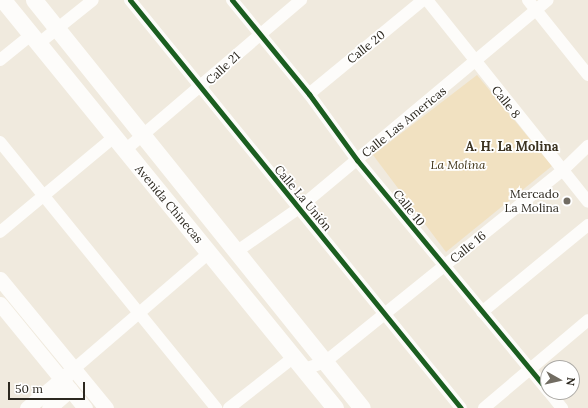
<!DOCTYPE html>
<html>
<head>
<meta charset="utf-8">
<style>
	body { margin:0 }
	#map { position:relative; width:588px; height:408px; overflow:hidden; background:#f0eade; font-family:Lora,serif }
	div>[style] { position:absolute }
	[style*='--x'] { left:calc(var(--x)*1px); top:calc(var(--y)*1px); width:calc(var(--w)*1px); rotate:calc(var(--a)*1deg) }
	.green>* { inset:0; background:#f1e1c1 }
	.minor>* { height:12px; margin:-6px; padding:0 6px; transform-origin:6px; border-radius:6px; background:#fdfcfa }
	.tertiary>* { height:15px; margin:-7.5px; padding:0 7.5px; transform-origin:7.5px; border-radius:7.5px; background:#fdfcfa }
	.secondary>* { height:17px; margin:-8.5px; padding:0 8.5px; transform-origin:8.5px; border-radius:8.5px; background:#fdfcfa }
	.cycleway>* { height:5px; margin:-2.5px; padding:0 2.5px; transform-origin:2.5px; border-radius:2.5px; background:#1b5e20 }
	.dots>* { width:11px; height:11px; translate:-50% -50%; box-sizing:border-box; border:2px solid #fff; border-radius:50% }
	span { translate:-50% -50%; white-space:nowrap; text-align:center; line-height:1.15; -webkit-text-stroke:3.5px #fff; paint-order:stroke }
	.street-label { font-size:12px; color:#2c281f }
	.park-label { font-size:12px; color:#3e3215; font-style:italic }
	.poi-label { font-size:12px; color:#2c281f }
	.right { translate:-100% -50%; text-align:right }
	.neighbourhood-label { font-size:13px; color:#3b3220; font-weight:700 }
	.north { position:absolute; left:540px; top:360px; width:40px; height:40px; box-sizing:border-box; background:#fff; border:1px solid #aba9a5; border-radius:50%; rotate:98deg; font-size:11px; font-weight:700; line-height:16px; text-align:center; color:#2c281f }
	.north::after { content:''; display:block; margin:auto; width:14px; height:18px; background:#716c62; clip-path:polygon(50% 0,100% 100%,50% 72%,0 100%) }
	.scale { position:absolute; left:8px; top:382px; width:77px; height:18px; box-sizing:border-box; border:2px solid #2c281f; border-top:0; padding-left:5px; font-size:12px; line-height:14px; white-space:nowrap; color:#2c281f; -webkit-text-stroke:3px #fff; paint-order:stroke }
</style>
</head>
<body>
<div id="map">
	<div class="green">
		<i style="clip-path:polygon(477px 75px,552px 166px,446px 252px,373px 155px)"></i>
	</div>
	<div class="minor">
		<i style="--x:130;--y:0;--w:525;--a:50.95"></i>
		<i style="--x:232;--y:0;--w:122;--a:50.7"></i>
		<i style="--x:309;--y:94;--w:82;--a:54"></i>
		<i style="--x:357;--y:160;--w:300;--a:50.4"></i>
		<i style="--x:427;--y:0;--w:258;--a:51.4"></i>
		<i style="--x:528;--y:0;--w:96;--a:51.3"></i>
		<i style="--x:38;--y:44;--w:70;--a:-38.7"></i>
		<i style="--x:0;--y:60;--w:40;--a:-39"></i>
		<i style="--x:309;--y:94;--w:148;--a:-39.5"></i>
		<i style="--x:0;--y:142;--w:343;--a:50.9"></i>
		<i style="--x:124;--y:151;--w:233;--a:-40.5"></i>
		<i style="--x:0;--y:232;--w:147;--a:-39.8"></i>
		<i style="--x:236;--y:252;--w:77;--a:-34.9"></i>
		<i style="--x:299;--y:208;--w:324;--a:-39.9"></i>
		<i style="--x:482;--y:312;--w:137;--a:-39.4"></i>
		<i style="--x:74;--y:369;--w:178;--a:-40.7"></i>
		<i style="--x:304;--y:369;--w:22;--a:-18"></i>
		<i style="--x:325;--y:362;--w:306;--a:-38.9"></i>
		<i style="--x:563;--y:170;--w:35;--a:-44"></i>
		<i style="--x:549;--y:392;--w:21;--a:51"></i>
		<i style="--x:229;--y:408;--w:83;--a:-38.1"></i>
		<i style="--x:484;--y:408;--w:136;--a:-40.2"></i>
	</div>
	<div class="tertiary">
		<i style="--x:0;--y:279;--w:167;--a:50.6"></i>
		<i style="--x:0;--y:304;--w:134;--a:50.7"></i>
		<i style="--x:27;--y:408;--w:55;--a:-39.8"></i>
		<i style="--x:49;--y:408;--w:28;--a:-41"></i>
	</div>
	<div class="secondary">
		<i style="--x:3;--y:0;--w:526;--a:50.86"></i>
		<i style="--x:34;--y:0;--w:523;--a:51.2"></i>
	</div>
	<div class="cycleway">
		<i style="--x:130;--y:0;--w:525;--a:50.95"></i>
		<i style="--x:232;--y:0;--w:122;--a:50.7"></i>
		<i style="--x:309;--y:94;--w:82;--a:54"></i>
		<i style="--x:357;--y:160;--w:300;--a:50.4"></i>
	</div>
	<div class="dots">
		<i style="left:567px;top:201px;background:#716c62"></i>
	</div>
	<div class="street-label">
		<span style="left:366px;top:47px;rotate:-39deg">Calle 20</span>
		<span style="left:223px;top:68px;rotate:-43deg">Calle 21</span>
		<span style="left:506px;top:102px;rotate:51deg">Calle 8</span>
		<span style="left:404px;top:122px;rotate:-39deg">Calle Las Americas</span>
		<span style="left:303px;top:198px;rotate:50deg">Calle La Unión</span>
		<span style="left:169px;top:204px;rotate:50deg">Avenida Chinecas</span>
		<span style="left:409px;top:208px;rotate:51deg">Calle 10</span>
		<span style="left:468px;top:247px;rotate:-39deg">Calle 16</span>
	</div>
	<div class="park-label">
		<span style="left:458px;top:165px">La Molina</span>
	</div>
	<div class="poi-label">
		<span class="right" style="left:559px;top:201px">Mercado<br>La Molina</span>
	</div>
	<div class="neighbourhood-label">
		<span style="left:512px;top:147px">A. H. La Molina</span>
	</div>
	<div class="north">N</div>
	<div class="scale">50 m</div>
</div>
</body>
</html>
